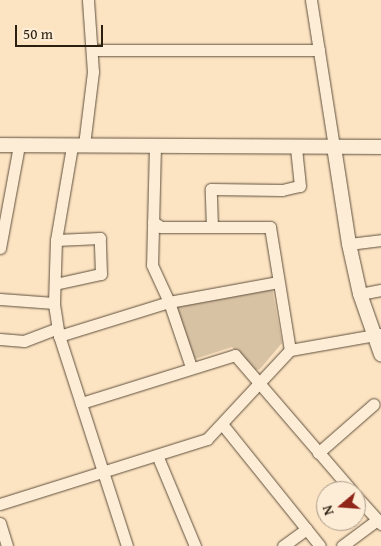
<!DOCTYPE html>
<html>
<head>
<meta charset="utf-8">
<style>
	body { margin:0 }
	#map { position:relative; width:381px; height:546px; overflow:hidden; background:#fce3c2; font-family:"Gentium Book Plus",serif }
	div>[style] { position:absolute }
	[style*='--x'] { left:calc(var(--x)*1px); top:calc(var(--y)*1px); width:calc(var(--w)*1px); rotate:calc(var(--a)*1deg) }
	.green>* { inset:0; background:#d8c2a4 }
	.roads { filter:drop-shadow(0 0 1px #5f503c) drop-shadow(0 0 1px #5f503c) }
	.minor>* { height:11px; margin:-5.5px; padding:0 5.5px; transform-origin:5.5px; border-radius:5.5px; background:#fdedd7 }
	.tertiary>* { height:14px; margin:-7px; padding:0 7px; transform-origin:7px; border-radius:7px; background:#fdedd7 }
	span { translate:-50% -50%; white-space:nowrap; text-align:center; line-height:1.15; -webkit-text-stroke:4px #fdedd7; paint-order:stroke }
	.north { position:absolute; left:316px; top:481px; width:50px; height:50px; box-sizing:border-box; background:#fdedd7; border:1px solid #a99b87; border-radius:50%; rotate:252deg; font-size:14px; font-weight:700; line-height:20px; text-align:center; color:#2b1f0f }
	.north::after { content:''; display:block; margin:auto; width:18px; height:22px; background:#8f2418; clip-path:polygon(50% 0,100% 100%,50% 72%,0 100%) }
	.scale { position:absolute; left:15px; top:25px; width:88px; height:22px; box-sizing:border-box; border:2px solid #2b1f0f; border-top:0; padding-left:6px; font-size:15px; line-height:18px; white-space:nowrap; color:#2b1f0f; -webkit-text-stroke:4px #fdedd7; paint-order:stroke }
</style>
</head>
<body>
<div id="map">
	<div class="green">
		<i style="clip-path:polygon(272px 288px,282px 343px,260px 369px,252px 371px,232px 347px,195px 359px,191px 357px,176px 307px,179px 302px)"></i>
	</div>
	<div class="roads">
		<div class="minor">
			<i style="--x:311;--y:0;--w:149;--a:81.1"></i>
			<i style="--x:93;--y:50;--w:226;--a:0"></i>
			<i style="--x:84;--y:145;--w:74;--a:-83"></i>
			<i style="--x:93;--y:72;--w:72;--a:-94"></i>
			<i style="--x:155;--y:145;--w:120;--a:91.4"></i>
			<i style="--x:152;--y:265;--w:41;--a:65.3"></i>
			<i style="--x:169;--y:302;--w:69;--a:71.3"></i>
			<i style="--x:153;--y:222;--w:9;--a:32"></i>
			<i style="--x:161;--y:227;--w:109;--a:0"></i>
			<i style="--x:270;--y:227;--w:125;--a:80.8"></i>
			<i style="--x:212;--y:227;--w:38;--a:-92"></i>
			<i style="--x:211;--y:189;--w:71;--a:0.8"></i>
			<i style="--x:282;--y:190;--w:18;--a:-13"></i>
			<i style="--x:300;--y:186;--w:39;--a:-96"></i>
			<i style="--x:349;--y:244;--w:32;--a:-7"></i>
			<i style="--x:0;--y:248;--w:105;--a:-79.5"></i>
			<i style="--x:55;--y:284;--w:47;--a:-12.3"></i>
			<i style="--x:101;--y:274;--w:36;--a:-92"></i>
			<i style="--x:100;--y:238;--w:44;--a:177.4"></i>
			<i style="--x:360;--y:294;--w:21;--a:-11"></i>
			<i style="--x:0;--y:299;--w:54;--a:4.2"></i>
			<i style="--x:59;--y:336;--w:33;--a:-99"></i>
			<i style="--x:54;--y:303;--w:63;--a:-88.2"></i>
			<i style="--x:56;--y:240;--w:95;--a:-80.3"></i>
			<i style="--x:0;--y:339;--w:24;--a:5"></i>
			<i style="--x:24;--y:341;--w:34;--a:-21"></i>
			<i style="--x:81;--y:403;--w:161;--a:-17.3"></i>
			<i style="--x:235;--y:355;--w:179;--a:49.3"></i>
			<i style="--x:222;--y:424;--w:156;--a:51.2"></i>
			<i style="--x:318;--y:453;--w:74;--a:-41.2"></i>
			<i style="--x:157;--y:455;--w:99;--a:67.3"></i>
			<i style="--x:356;--y:496;--w:38;--a:48"></i>
			<i style="--x:0;--y:504;--w:217;--a:-17.4"></i>
			<i style="--x:207;--y:439;--w:122;--a:-47"></i>
			<i style="--x:290;--y:350;--w:92;--a:-10"></i>
			<i style="--x:0;--y:523;--w:24;--a:73"></i>
			<i style="--x:127;--y:546;--w:221;--a:-107.9"></i>
			<i style="--x:59;--y:336;--w:115;--a:-17.2"></i>
			<i style="--x:169;--y:302;--w:111;--a:-10.4"></i>
			<i style="--x:283;--y:546;--w:29;--a:-36"></i>
			<i style="--x:342;--y:546;--w:44;--a:-36.6"></i>
		</div>
		<div class="tertiary">
			<i style="--x:0;--y:145;--w:381;--a:0.3"></i>
			<i style="--x:334;--y:147;--w:98;--a:81.2"></i>
			<i style="--x:349;--y:244;--w:51;--a:77.6"></i>
			<i style="--x:360;--y:294;--w:64;--a:70.7"></i>
		</div>
	</div>
	<div class="north">N</div>
	<div class="scale">50 m</div>
</div>
</body>
</html>
